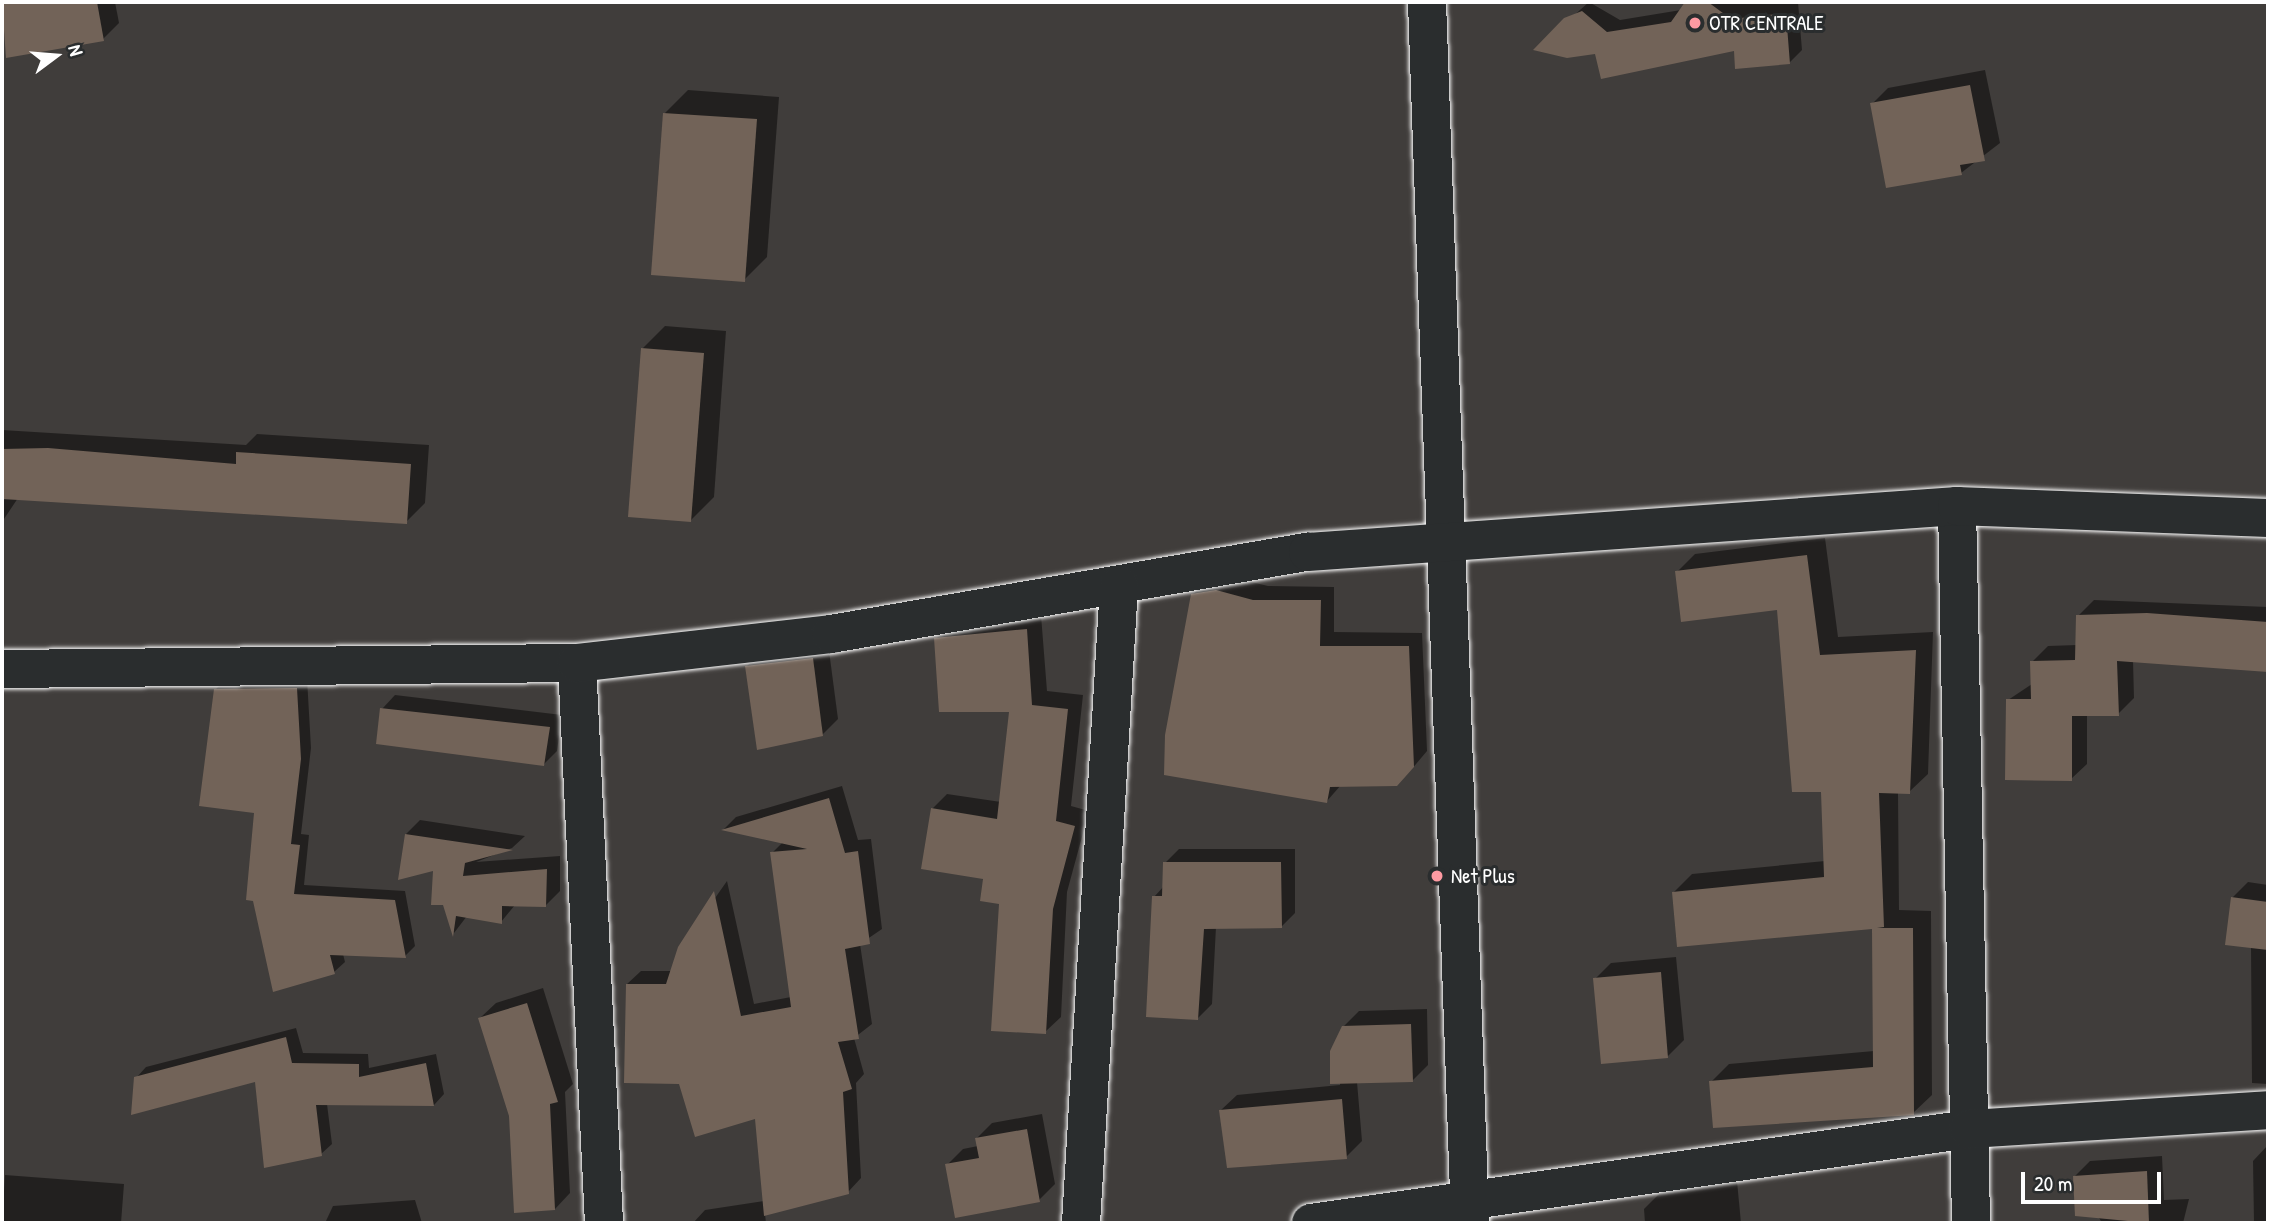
<!DOCTYPE html>
<html>
<head>
<meta charset="utf-8">
<style>
	body { margin:0 }
	#map { position:relative; width:2270px; height:1225px; overflow:hidden; background:#403d3b; font-family:"Patrick Hand",sans-serif }
	div>[style] { position:absolute }
	[style*='--x'] { left:calc(var(--x)*1px); top:calc(var(--y)*1px); width:calc(var(--w)*1px); rotate:calc(var(--a)*1deg) }
	.shadow>* { inset:0; background:#0007 }
	.building>* { inset:0; background:#726358 }
	.roads { filter:drop-shadow(0 0 2px #fff) drop-shadow(0 0 2px #fff) }
	.minor>* { height:38px; margin:-19px; padding:0 19px; transform-origin:19px; border-radius:19px; background:#2a2d2e }
	.dots>* { width:19px; height:19px; translate:-50% -50%; box-sizing:border-box; border:4px solid #2a2d2e; border-radius:50% }
	span { translate:-50% -50%; white-space:nowrap; text-align:center; line-height:1.15; -webkit-text-stroke:6px #2a2d2e; paint-order:stroke }
	.poi-label { font-size:21px; color:#fff }
	.left { translate:0 -50%; text-align:left }
	.frame { position:absolute; inset:0; border:4px solid #fff; pointer-events:none }
	.north { position:absolute; left:21px; top:21px; width:70px; height:70px; -webkit-text-stroke:5px #2a2d2e; paint-order:stroke; rotate:74deg; font-size:19px; font-weight:700; line-height:28px; text-align:center; color:#fff }
	.north::after { content:''; display:block; margin:auto; width:24px; height:32px; background:#fff; clip-path:polygon(50% 0,100% 100%,50% 72%,0 100%) }
	.scale { position:absolute; left:2021px; top:1172px; width:140px; height:32px; box-sizing:border-box; border:4px solid #fff; border-top:0; padding-left:9px; font-size:21px; line-height:24px; white-space:nowrap; color:#fff; -webkit-text-stroke:5px #2a2d2e; paint-order:stroke }
</style>
</head>
<body>
<div id="map">
	<div class="shadow">
		<i style="clip-path:polygon(2px 2px,115px 2px,119px 23px,103px 39px,7px 56px)"></i>
		<i style="clip-path:polygon(1589px 2px,1620px 20px,1681px 10px,1687px 2px,1798px 2px,1802px 50px,1790px 62px,1735px 49px,1536px 49px)"></i>
		<i style="clip-path:polygon(1985px 70px,2000px 143px,1961px 173px,1872px 104px,1888px 88px)"></i>
		<i style="clip-path:polygon(688px 90px,779px 97px,767px 257px,744px 280px,665px 113px)"></i>
		<i style="clip-path:polygon(665px 326px,726px 331px,714px 497px,691px 520px,642px 349px)"></i>
		<i style="clip-path:polygon(2px 430px,246px 445px,257px 434px,429px 445px,425px 503px,406px 522px,18px 498px,2px 522px)"></i>
		<i style="clip-path:polygon(1825px 538px,1838px 637px,1933px 632px,1928px 774px,1909px 792px,1898px 792px,1899px 910px,1931px 911px,1932px 1095px,1913px 1113px,1711px 1082px,1729px 1064px,1874px 1051px,1874px 927px,1673px 893px,1692px 874px,1825px 861px,1823px 791px,1778px 608px,1677px 572px,1695px 554px)"></i>
		<i style="clip-path:polygon(1231px 577px,1268px 586px,1334px 587px,1334px 632px,1422px 633px,1427px 751px,1411px 770px,1341px 785px,1327px 801px,1192px 595px,1207px 581px)"></i>
		<i style="clip-path:polygon(2094px 600px,2268px 607px,2268px 670px,2133px 660px,2134px 698px,2118px 714px,2087px 714px,2087px 764px,2071px 779px,2008px 700px,2032px 684px,2032px 662px,2048px 646px,2077px 645px,2078px 616px)"></i>
		<i style="clip-path:polygon(1041px 615px,1047px 691px,1083px 695px,1071px 806px,1089px 811px,1067px 892px,1061px 1017px,1045px 1032px,1000px 903px,932px 809px,947px 794px,1001px 802px,1011px 710px,936px 639px,951px 624px)"></i>
		<i style="clip-path:polygon(828px 643px,838px 719px,822px 735px,747px 666px,763px 651px)"></i>
		<i style="clip-path:polygon(307px 678px,311px 748px,301px 834px,309px 835px,304px 885px,405px 891px,415px 946px,405px 956px,343px 954px,345px 962px,334px 972px,274px 990px,256px 812px,216px 689px,226px 679px)"></i>
		<i style="clip-path:polygon(395px 695px,562px 715px,557px 751px,544px 764px,382px 709px)"></i>
		<i style="clip-path:polygon(842px 786px,858px 840px,871px 839px,882px 929px,860px 944px,872px 1024px,854px 1038px,864px 1074px,856px 1083px,861px 1178px,848px 1192px,765px 1214px,766px 1223px,693px 1223px,705px 1210px,764px 1201px,757px 1116px,680px 1082px,627px 984px,641px 971px,672px 971px,680px 948px,727px 881px,754px 1004px,791px 997px,772px 853px,783px 842px,724px 829px,736px 817px)"></i>
		<i style="clip-path:polygon(420px 820px,525px 836px,512px 848px,476px 862px,560px 856px,560px 891px,546px 905px,515px 905px,501px 922px,467px 916px,454px 933px,435px 869px,406px 834px)"></i>
		<i style="clip-path:polygon(1179px 849px,1295px 849px,1295px 913px,1281px 927px,1216px 927px,1212px 1004px,1198px 1018px,1154px 897px,1164px 886px,1165px 863px)"></i>
		<i style="clip-path:polygon(2248px 882px,2268px 885px,2268px 1084px,2252px 1083px,2251px 946px,2232px 898px)"></i>
		<i style="clip-path:polygon(1676px 957px,1684px 1040px,1668px 1056px,1595px 979px,1611px 963px)"></i>
		<i style="clip-path:polygon(543px 988px,573px 1084px,565px 1092px,570px 1193px,555px 1209px,480px 1018px,496px 1003px)"></i>
		<i style="clip-path:polygon(1427px 1009px,1428px 1065px,1412px 1081px,1357px 1082px,1362px 1141px,1346px 1157px,1221px 1110px,1237px 1095px,1340px 1085px,1343px 1027px,1359px 1011px)"></i>
		<i style="clip-path:polygon(296px 1028px,303px 1053px,368px 1054px,369px 1068px,436px 1054px,444px 1094px,434px 1105px,327px 1104px,332px 1144px,321px 1154px,256px 1080px,136px 1078px,146px 1067px)"></i>
		<i style="clip-path:polygon(1042px 1114px,1055px 1184px,1039px 1200px,947px 1165px,963px 1149px,978px 1146px,976px 1139px,992px 1123px)"></i>
		<i style="clip-path:polygon(2268px 1145px,2268px 1223px,2254px 1223px,2253px 1161px)"></i>
		<i style="clip-path:polygon(2162px 1156px,2164px 1200px,2189px 1199px,2183px 1223px,2102px 1223px,2075px 1176px,2090px 1161px)"></i>
		<i style="clip-path:polygon(5px 1175px,124px 1184px,121px 1223px,2px 1223px)"></i>
		<i style="clip-path:polygon(1737px 1181px,1741px 1223px,1645px 1223px,1644px 1209px,1667px 1186px)"></i>
		<i style="clip-path:polygon(415px 1200px,422px 1223px,325px 1223px,333px 1206px)"></i>
	</div>
	<div class="building">
		<i style="clip-path:polygon(2px 2px,97px 2px,104px 41px,6px 58px)"></i>
		<i style="clip-path:polygon(1685px 2px,1708px 2px,1731px 19px,1786px 13px,1790px 64px,1735px 69px,1734px 51px,1601px 79px,1595px 54px,1567px 58px,1533px 50px,1564px 18px,1582px 11px,1607px 32px,1671px 22px)"></i>
		<i style="clip-path:polygon(1970px 85px,1985px 161px,1960px 165px,1962px 175px,1886px 188px,1870px 103px)"></i>
		<i style="clip-path:polygon(663px 113px,757px 119px,745px 282px,651px 275px)"></i>
		<i style="clip-path:polygon(641px 348px,704px 353px,691px 522px,628px 517px)"></i>
		<i style="clip-path:polygon(48px 448px,236px 464px,236px 452px,411px 464px,407px 524px,2px 499px,2px 449px)"></i>
		<i style="clip-path:polygon(1807px 555px,1820px 655px,1916px 650px,1910px 794px,1879px 793px,1884px 927px,1877px 928px,1913px 928px,1914px 1115px,1713px 1128px,1709px 1081px,1873px 1067px,1872px 929px,1677px 947px,1672px 892px,1824px 877px,1821px 792px,1792px 792px,1777px 610px,1681px 622px,1675px 571px)"></i>
		<i style="clip-path:polygon(1216px 590px,1253px 600px,1321px 600px,1320px 646px,1409px 646px,1414px 767px,1397px 786px,1330px 787px,1327px 803px,1164px 775px,1165px 735px,1191px 594px)"></i>
		<i style="clip-path:polygon(2147px 613px,2268px 622px,2268px 672px,2117px 661px,2119px 716px,2072px 716px,2072px 781px,2005px 780px,2006px 699px,2031px 699px,2030px 661px,2075px 660px,2076px 615px)"></i>
		<i style="clip-path:polygon(1027px 629px,1032px 705px,1068px 709px,1056px 821px,1075px 826px,1053px 909px,1046px 1034px,991px 1031px,999px 904px,980px 901px,983px 879px,921px 869px,931px 808px,997px 819px,1009px 712px,939px 712px,934px 638px)"></i>
		<i style="clip-path:polygon(813px 658px,823px 736px,757px 750px,745px 666px)"></i>
		<i style="clip-path:polygon(297px 688px,301px 759px,291px 844px,300px 845px,294px 894px,395px 900px,406px 958px,330px 955px,335px 974px,273px 992px,253px 901px,246px 900px,254px 813px,199px 806px,214px 689px)"></i>
		<i style="clip-path:polygon(380px 708px,550px 727px,544px 766px,376px 744px)"></i>
		<i style="clip-path:polygon(829px 798px,845px 853px,858px 851px,870px 944px,845px 949px,859px 1039px,838px 1042px,852px 1089px,843px 1092px,849px 1194px,764px 1216px,755px 1119px,695px 1137px,679px 1084px,624px 1083px,626px 984px,666px 984px,678px 947px,714px 891px,741px 1016px,791px 1007px,770px 852px,807px 849px,721px 830px)"></i>
		<i style="clip-path:polygon(405px 834px,513px 850px,465px 863px,463px 876px,547px 869px,546px 907px,502px 906px,502px 924px,456px 916px,453px 937px,443px 905px,431px 905px,433px 871px,398px 880px)"></i>
		<i style="clip-path:polygon(1163px 862px,1281px 862px,1282px 928px,1204px 929px,1198px 1020px,1146px 1017px,1152px 896px,1162px 896px)"></i>
		<i style="clip-path:polygon(2231px 897px,2268px 902px,2268px 950px,2225px 945px)"></i>
		<i style="clip-path:polygon(1661px 972px,1668px 1058px,1601px 1064px,1593px 978px)"></i>
		<i style="clip-path:polygon(527px 1003px,558px 1102px,550px 1104px,555px 1210px,514px 1213px,509px 1116px,478px 1018px)"></i>
		<i style="clip-path:polygon(1411px 1024px,1413px 1082px,1330px 1084px,1330px 1051px,1342px 1026px)"></i>
		<i style="clip-path:polygon(286px 1037px,292px 1063px,359px 1064px,359px 1077px,426px 1063px,434px 1106px,316px 1105px,322px 1156px,264px 1168px,255px 1082px,131px 1115px,134px 1077px)"></i>
		<i style="clip-path:polygon(1342px 1099px,1347px 1159px,1227px 1168px,1219px 1110px)"></i>
		<i style="clip-path:polygon(1027px 1129px,1040px 1202px,955px 1218px,945px 1164px,979px 1158px,975px 1138px)"></i>
		<i style="clip-path:polygon(2147px 1171px,2149px 1223px,2075px 1216px,2073px 1176px)"></i>
	</div>
	<div class="roads">
		<div class="minor">
			<i style="--x:1427;--y:2;--w:1222;--a:87.98"></i>
			<i style="--x:1957;--y:506;--w:717;--a:88.88"></i>
			<i style="--x:577;--y:663;--w:561;--a:87.24"></i>
			<i style="--x:2;--y:669;--w:575;--a:-0.6"></i>
			<i style="--x:577;--y:663;--w:256;--a:-6.5"></i>
			<i style="--x:831;--y:634;--w:484;--a:-9.8"></i>
			<i style="--x:1308;--y:552;--w:651;--a:-4.05"></i>
			<i style="--x:1957;--y:506;--w:311;--a:2.2"></i>
			<i style="--x:1081;--y:1223;--w:639;--a:-86.59"></i>
			<i style="--x:1311;--y:1223;--w:665;--a:-8.13"></i>
			<i style="--x:1969;--y:1129;--w:300;--a:-3.6"></i>
		</div>
	</div>
	<div class="dots">
		<i style="left:1695px;top:23px;background:#ff9aa2"></i>
		<i style="left:1437px;top:876px;background:#ff9aa2"></i>
	</div>
	<div class="poi-label">
		<span class="left" style="left:1709px;top:23px">OTR CENTRALE</span>
		<span class="left" style="left:1451px;top:876px">Net Plus</span>
	</div>
	<div class="frame"></div>
	<div class="north">N</div>
	<div class="scale">20 m</div>
</div>
</body>
</html>
